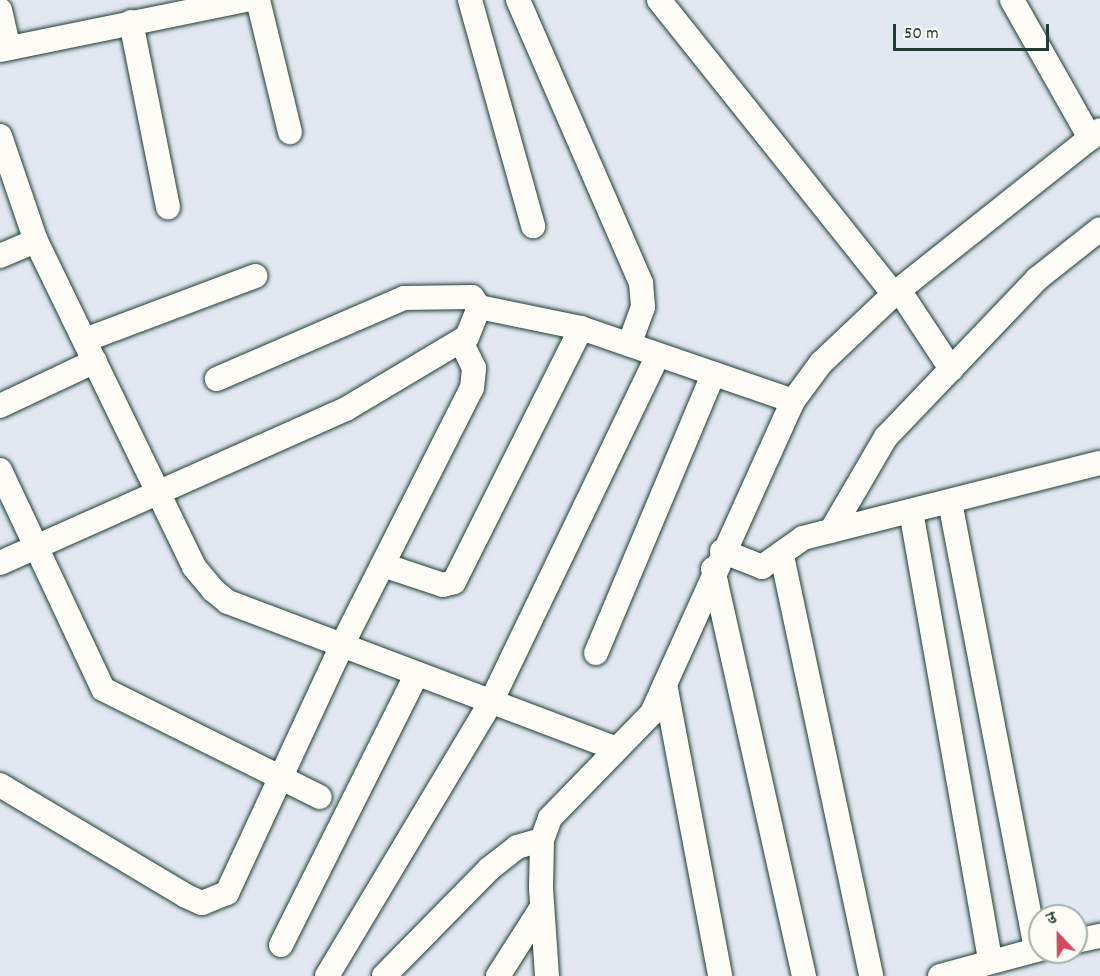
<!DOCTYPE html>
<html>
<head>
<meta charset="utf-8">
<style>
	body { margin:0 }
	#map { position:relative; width:1100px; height:976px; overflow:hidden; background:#e1e8f2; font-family:Dekko,"Playpen Sans Deva",sans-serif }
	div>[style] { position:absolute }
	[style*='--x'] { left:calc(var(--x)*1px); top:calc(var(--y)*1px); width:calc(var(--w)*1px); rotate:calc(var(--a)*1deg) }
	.roads { filter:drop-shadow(0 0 2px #1f3d34) drop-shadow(0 0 2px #1f3d34) }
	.minor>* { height:24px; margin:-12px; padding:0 12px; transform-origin:12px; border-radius:12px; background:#fdfcf7 }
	span { translate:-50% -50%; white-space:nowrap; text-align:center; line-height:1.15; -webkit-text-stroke:6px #fdfcf7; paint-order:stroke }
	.north { position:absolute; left:1028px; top:904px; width:60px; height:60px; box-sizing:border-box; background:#fdfcf7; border:2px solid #a4b0a9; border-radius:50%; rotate:338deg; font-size:16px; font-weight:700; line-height:24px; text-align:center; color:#1f3d34 }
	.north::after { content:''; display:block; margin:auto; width:21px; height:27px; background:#d1495b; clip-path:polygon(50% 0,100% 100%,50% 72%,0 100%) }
	.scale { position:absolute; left:893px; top:24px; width:156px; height:27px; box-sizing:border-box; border:3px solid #1f3d34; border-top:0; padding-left:8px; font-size:18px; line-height:21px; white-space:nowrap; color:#1f3d34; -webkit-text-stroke:4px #fdfcf7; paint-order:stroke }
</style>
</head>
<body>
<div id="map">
	<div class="roads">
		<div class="minor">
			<i style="--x:258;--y:0;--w:136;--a:76.4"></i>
			<i style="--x:470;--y:0;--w:235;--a:74.4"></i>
			<i style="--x:518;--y:0;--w:309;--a:66.5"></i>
			<i style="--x:641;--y:283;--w:24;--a:85"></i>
			<i style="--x:643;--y:307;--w:40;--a:110.2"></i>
			<i style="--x:659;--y:0;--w:376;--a:51.4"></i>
			<i style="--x:1012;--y:0;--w:159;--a:60.5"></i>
			<i style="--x:0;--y:10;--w:39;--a:77"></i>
			<i style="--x:131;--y:22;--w:189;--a:78.7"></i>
			<i style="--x:0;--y:50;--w:251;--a:-11.5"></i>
			<i style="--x:0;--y:136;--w:111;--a:71.1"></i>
			<i style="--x:36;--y:241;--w:362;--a:64.1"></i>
			<i style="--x:194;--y:567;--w:30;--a:50"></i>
			<i style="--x:213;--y:590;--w:19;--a:39"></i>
			<i style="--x:228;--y:602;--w:415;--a:20.7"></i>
			<i style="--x:0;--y:256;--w:39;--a:-23"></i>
			<i style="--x:899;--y:290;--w:95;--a:56.6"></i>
			<i style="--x:479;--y:307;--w:104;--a:11.6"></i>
			<i style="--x:581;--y:328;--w:224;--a:19"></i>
			<i style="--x:85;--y:340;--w:182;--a:-20.6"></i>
			<i style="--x:0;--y:406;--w:105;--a:-25.3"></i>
			<i style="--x:0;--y:470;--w:242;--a:64.8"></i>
			<i style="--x:103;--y:689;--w:242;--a:26.5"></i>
			<i style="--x:950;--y:502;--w:456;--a:79.1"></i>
			<i style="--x:911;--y:511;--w:456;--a:80"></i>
			<i style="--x:831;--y:531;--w:109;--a:-59.7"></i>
			<i style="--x:886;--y:437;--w:219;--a:-46.3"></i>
			<i style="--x:1037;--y:279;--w:80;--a:-38.4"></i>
			<i style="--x:722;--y:551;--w:43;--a:21.8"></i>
			<i style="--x:762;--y:567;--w:50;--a:-35.3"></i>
			<i style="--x:803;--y:538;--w:306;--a:-14.2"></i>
			<i style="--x:782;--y:556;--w:429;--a:78"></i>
			<i style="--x:0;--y:563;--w:379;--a:-24"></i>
			<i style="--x:346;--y:409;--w:141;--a:-30.8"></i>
			<i style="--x:467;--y:337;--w:32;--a:-68"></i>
			<i style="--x:479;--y:307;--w:12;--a:-125"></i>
			<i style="--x:472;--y:297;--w:68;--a:179.2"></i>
			<i style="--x:404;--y:298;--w:204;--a:156.6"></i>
			<i style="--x:383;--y:565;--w:63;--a:18.4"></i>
			<i style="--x:443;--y:585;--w:11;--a:-15"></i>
			<i style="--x:454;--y:582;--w:284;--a:-63.4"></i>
			<i style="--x:713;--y:569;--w:417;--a:77.4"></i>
			<i style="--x:596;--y:653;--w:303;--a:-67.2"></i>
			<i style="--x:665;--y:684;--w:297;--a:79.3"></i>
			<i style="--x:0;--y:785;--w:217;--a:30.8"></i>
			<i style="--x:186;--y:896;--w:17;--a:24"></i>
			<i style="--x:202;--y:903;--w:27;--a:-22"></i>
			<i style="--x:227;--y:893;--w:273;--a:-65.1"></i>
			<i style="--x:342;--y:645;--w:288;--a:-63.2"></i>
			<i style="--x:472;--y:388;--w:20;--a:-84"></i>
			<i style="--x:474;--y:368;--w:30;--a:-116"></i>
			<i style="--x:1076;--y:941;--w:25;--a:-12"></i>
			<i style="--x:281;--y:945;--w:303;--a:-63.4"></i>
			<i style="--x:327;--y:976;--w:319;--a:-59.1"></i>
			<i style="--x:491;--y:702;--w:385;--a:-64.3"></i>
			<i style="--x:384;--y:976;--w:150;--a:-45.5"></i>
			<i style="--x:489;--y:869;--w:36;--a:-38"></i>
			<i style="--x:517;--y:847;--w:26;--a:-16"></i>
			<i style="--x:498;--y:976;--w:82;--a:-57.5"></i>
			<i style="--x:547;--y:976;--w:88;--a:-93.9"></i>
			<i style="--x:541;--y:888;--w:48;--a:-88.8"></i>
			<i style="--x:542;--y:840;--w:23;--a:-70"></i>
			<i style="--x:550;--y:818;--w:146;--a:-45.8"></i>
			<i style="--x:652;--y:713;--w:342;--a:-65.7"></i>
			<i style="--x:793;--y:401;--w:47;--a:-53.6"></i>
			<i style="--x:821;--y:363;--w:100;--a:-43.4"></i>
			<i style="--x:894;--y:294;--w:263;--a:-38.5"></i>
			<i style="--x:940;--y:976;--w:104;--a:-15.1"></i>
		</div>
	</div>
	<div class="north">उ</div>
	<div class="scale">50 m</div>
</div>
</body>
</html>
